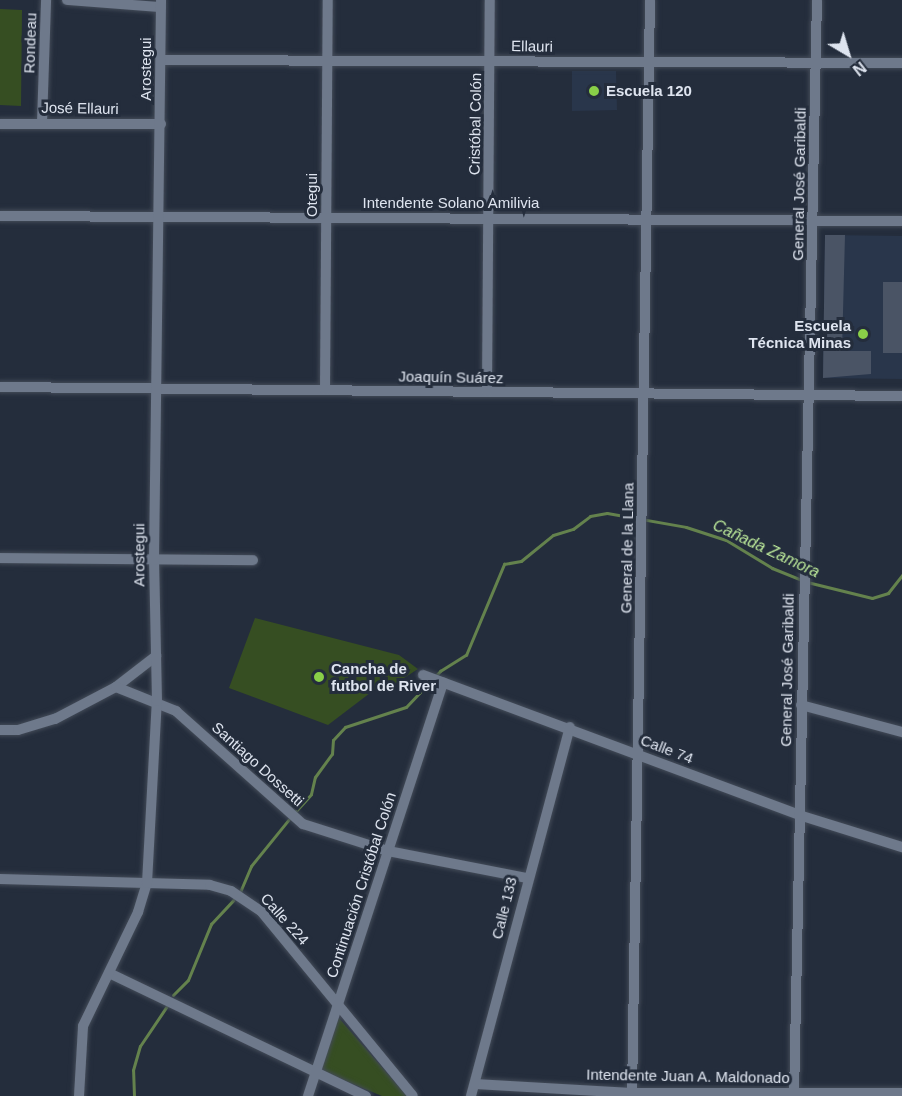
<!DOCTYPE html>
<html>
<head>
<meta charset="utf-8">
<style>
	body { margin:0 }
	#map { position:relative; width:902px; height:1096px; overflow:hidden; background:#242d3c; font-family:Arial,sans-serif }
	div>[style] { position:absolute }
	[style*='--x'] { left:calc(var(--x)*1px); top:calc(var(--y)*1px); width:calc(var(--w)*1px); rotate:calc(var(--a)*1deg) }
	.built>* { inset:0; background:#29364b }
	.green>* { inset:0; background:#364e22 }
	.stream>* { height:3px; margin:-1.5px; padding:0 1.5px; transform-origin:1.5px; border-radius:1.5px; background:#64824d }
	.building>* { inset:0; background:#4a5465 }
	.roads { filter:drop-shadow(0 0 2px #434b58) drop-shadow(0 0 2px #434b58) }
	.street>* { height:10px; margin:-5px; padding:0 5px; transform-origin:5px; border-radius:5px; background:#6e798b }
	.dots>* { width:16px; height:16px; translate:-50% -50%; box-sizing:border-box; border:3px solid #242d3c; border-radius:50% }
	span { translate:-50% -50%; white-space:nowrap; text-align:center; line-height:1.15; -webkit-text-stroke:6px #242d3c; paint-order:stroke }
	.street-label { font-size:15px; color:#dee4ef }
	.poi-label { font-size:15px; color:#dee4ef; font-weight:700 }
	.left { translate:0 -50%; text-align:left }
	.right { translate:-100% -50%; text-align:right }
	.water-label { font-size:16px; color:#bae799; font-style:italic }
	.north { position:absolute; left:818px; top:24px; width:60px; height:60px; -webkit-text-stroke:4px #242d3c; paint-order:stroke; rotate:142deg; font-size:16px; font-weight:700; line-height:24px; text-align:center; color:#dee4ef }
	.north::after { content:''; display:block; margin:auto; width:21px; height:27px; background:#dee4ef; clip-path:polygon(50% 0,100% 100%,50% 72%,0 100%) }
</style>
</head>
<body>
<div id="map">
	<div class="built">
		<i style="clip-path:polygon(572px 71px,616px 71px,617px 110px,572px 111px)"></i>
		<i style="clip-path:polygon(825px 235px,902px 236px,902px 379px,823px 378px)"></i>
	</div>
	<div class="green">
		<i style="clip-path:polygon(0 9px,22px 10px,21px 106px,0 105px)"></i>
		<i style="clip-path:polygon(255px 618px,399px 655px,418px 669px,393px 685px,374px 690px,328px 725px,229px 688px)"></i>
		<i style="clip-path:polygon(338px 1017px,407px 1096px,382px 1096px,319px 1070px)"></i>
	</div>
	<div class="stream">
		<i style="--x:807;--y:582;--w:67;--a:13.8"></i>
		<i style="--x:872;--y:598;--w:17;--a:-17"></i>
		<i style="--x:888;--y:593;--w:23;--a:-52"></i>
		<i style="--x:295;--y:812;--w:24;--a:-48"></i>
		<i style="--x:311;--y:794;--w:17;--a:-77"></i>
		<i style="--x:315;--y:777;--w:29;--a:-54"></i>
		<i style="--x:332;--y:754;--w:14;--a:-86"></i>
		<i style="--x:333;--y:740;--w:18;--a:-47"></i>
		<i style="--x:345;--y:727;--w:64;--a:-18.2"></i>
		<i style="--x:406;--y:707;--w:50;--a:-46.6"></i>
		<i style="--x:440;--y:671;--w:31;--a:-32"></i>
		<i style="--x:466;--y:655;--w:99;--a:-67.3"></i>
		<i style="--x:504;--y:564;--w:17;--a:-10"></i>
		<i style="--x:521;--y:561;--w:41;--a:-39.1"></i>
		<i style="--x:553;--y:535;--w:21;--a:-17"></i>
		<i style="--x:573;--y:529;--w:21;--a:-37"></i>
		<i style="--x:590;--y:516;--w:17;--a:-10"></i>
		<i style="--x:607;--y:513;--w:80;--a:10"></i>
		<i style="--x:686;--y:527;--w:42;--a:18"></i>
		<i style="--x:726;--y:540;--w:54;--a:31.3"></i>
		<i style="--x:772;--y:568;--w:31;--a:22"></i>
		<i style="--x:240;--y:892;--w:28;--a:-67"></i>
		<i style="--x:251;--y:866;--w:60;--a:-51"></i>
		<i style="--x:173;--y:995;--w:21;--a:-45"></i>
		<i style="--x:188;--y:980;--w:61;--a:-67.7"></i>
		<i style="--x:211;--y:924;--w:33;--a:-47"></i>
		<i style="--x:134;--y:1096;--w:26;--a:-92"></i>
		<i style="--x:133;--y:1070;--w:25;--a:-74"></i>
		<i style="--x:140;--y:1046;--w:48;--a:-56"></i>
	</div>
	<div class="building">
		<i style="clip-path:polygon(825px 235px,845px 235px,842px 351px,871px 351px,871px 374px,823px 378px)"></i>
		<i style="clip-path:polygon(883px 282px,902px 282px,902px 353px,883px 353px)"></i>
	</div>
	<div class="roads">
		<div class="street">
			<i style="--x:67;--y:0;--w:94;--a:4.3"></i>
			<i style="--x:161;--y:60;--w:741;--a:0.23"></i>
			<i style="--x:42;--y:123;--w:123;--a:-88.1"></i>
			<i style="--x:0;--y:124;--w:161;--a:0"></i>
			<i style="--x:0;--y:216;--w:902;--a:0.32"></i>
			<i style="--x:0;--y:387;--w:902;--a:0.57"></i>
			<i style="--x:325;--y:390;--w:390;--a:-89.6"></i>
			<i style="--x:487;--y:392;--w:392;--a:-89.6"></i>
			<i style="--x:0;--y:558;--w:253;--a:0.5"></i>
			<i style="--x:423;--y:675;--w:401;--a:20.4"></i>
			<i style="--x:799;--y:815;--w:108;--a:17.3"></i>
			<i style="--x:116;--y:687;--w:51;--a:-37.8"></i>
			<i style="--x:801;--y:705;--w:105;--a:15"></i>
			<i style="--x:0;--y:730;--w:18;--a:0"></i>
			<i style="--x:18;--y:730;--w:39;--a:-17"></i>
			<i style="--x:55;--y:719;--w:69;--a:-27.7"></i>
			<i style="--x:116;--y:687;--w:65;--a:21.8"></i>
			<i style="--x:176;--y:711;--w:170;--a:41.7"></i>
			<i style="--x:303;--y:824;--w:89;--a:17.6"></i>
			<i style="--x:388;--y:851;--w:142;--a:11"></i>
			<i style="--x:0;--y:879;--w:210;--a:1.6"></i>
			<i style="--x:210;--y:885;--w:22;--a:16"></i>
			<i style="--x:231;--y:891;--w:36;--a:34"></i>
			<i style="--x:261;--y:911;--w:239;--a:50.6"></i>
			<i style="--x:109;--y:973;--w:285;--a:25.6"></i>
			<i style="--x:475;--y:1084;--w:157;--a:3.3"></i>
			<i style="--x:632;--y:1093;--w:270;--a:0"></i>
			<i style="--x:79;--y:1096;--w:70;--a:-86.7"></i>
			<i style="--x:83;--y:1026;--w:127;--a:-64.2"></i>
			<i style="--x:138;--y:912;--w:30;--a:-73"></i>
			<i style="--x:147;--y:883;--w:182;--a:-86.9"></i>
			<i style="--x:157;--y:701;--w:141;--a:-91.2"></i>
			<i style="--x:154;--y:560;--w:560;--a:-89.28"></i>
			<i style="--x:308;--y:1096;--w:435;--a:-71.9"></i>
			<i style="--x:471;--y:1096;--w:382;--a:-75"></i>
			<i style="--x:632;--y:1096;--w:1096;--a:-89.06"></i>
			<i style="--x:794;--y:1096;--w:1096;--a:-88.8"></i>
		</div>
	</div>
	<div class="dots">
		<i style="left:594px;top:91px;background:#89cf48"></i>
		<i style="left:863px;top:334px;background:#89cf48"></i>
		<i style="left:319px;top:677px;background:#89cf48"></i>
	</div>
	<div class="street-label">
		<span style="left:30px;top:43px;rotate:-88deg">Rondeau</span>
		<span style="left:532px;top:46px;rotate:1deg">Ellauri</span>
		<span style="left:146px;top:69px;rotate:-90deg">Arostegui</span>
		<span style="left:80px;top:108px;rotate:1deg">José Ellauri</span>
		<span style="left:475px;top:124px;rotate:-89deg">Cristóbal Colón</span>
		<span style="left:799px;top:184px;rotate:-89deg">General José Garibaldi</span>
		<span style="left:312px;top:195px;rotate:-90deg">Otegui</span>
		<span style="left:451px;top:203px">Intendente Solano Amilivia</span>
		<span style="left:451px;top:377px;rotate:1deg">Joaquín Suárez</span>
		<span style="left:627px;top:548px;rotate:-89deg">General de la Llana</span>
		<span style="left:139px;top:555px;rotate:-90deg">Arostegui</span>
		<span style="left:787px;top:670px;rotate:-89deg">General José Garibaldi</span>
		<span style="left:667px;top:749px;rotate:21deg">Calle 74</span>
		<span style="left:258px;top:764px;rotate:42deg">Santiago Dossetti</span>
		<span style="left:361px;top:885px;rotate:-72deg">Continuación Cristóbal Colón</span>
		<span style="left:504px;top:908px;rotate:-76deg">Calle 133</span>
		<span style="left:285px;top:919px;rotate:48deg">Calle 224</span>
		<span style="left:688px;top:1076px;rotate:1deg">Intendente Juan A. Maldonado</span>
	</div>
	<div class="poi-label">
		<span class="left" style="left:606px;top:91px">Escuela 120</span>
		<span class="right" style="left:851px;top:334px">Escuela<br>Técnica Minas</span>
		<span class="left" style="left:331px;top:677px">Cancha de<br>futbol de River</span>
	</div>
	<div class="water-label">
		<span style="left:766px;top:549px;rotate:25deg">Cañada Zamora</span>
	</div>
	<div class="north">N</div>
</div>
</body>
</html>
